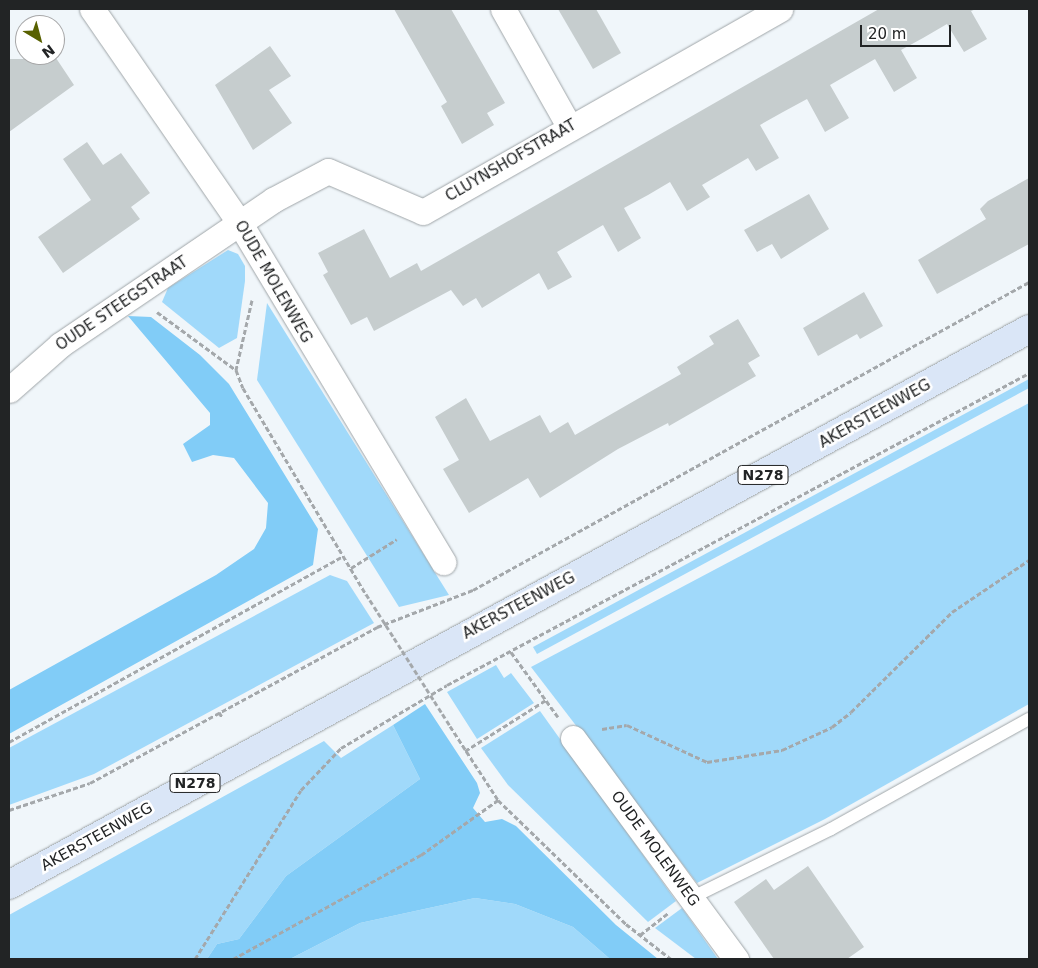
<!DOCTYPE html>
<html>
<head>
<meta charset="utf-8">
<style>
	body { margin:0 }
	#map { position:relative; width:1038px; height:968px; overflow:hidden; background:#f0f6fa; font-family:"DejaVu Sans",sans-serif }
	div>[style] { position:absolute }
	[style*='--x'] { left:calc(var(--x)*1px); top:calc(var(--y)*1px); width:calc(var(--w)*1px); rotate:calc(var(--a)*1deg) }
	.green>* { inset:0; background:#a0d9fa }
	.forest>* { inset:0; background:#81ccf7 }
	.building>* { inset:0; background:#c6cdce }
	.path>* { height:3px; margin-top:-1.5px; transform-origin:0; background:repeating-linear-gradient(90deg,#a4a8ab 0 5px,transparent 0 7.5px) }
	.roads { filter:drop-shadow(0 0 1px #9fa5a8) drop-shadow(0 0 1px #9fa5a8) }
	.service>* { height:12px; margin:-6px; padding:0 6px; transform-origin:6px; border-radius:6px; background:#fff }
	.minor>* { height:25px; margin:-12.5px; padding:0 12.5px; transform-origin:12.5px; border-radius:12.5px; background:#fff }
	.primary>* { height:28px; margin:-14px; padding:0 14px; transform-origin:14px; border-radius:14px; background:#dae6f7 }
	.path-bridge>* { height:3px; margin-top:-1.5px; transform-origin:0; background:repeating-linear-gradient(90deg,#a4a8ab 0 5px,transparent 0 7.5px) }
	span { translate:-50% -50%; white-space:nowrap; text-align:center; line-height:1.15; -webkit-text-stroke:5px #fff; paint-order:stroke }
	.shield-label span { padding:1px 4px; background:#fff; border:1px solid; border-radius:4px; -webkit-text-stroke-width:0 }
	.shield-label { font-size:14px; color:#222425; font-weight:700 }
	.street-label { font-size:15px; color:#222425 }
	.frame { position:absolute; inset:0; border:10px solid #222425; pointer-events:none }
	.north { position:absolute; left:15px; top:15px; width:50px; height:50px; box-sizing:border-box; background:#fff; border:1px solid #a7a7a8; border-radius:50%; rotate:143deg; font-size:14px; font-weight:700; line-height:20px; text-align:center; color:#222425 }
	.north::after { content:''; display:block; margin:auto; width:18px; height:22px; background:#586100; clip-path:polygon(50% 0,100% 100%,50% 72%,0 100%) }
	.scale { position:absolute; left:860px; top:25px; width:91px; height:22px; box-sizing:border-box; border:2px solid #222425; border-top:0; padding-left:6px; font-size:15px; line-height:18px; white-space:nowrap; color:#222425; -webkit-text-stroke:4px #fff; paint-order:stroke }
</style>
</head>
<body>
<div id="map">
	<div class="green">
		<i style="clip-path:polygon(228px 250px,238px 254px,245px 266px,245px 281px,237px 338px,219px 348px,162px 302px,168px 288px)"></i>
		<i style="clip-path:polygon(267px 303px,449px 595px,399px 607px,257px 380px)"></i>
		<i style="clip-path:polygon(1029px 379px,1029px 388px,537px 654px,533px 647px)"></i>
		<i style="clip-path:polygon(1029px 403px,1029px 704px,825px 819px,697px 883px,531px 667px)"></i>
		<i style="clip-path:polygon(330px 575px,347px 581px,374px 623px,94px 774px,9px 805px,9px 748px)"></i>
		<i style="clip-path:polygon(496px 665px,504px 678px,511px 673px,534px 703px,477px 739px,447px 692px)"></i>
		<i style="clip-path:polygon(540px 711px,676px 901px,648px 922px,508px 785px,481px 748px)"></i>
		<i style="clip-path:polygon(393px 725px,420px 779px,286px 876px,239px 939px,217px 944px,207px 959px,9px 959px,9px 915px,324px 741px,341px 758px)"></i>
		<i style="clip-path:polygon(475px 898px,515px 904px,573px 927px,610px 959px,290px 959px,360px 923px)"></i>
		<i style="clip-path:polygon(682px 908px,718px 959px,696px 959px,655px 928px)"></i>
	</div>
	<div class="forest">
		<i style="clip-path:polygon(128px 316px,151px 317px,200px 355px,229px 384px,318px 529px,313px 565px,9px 734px,9px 690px,216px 575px,254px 549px,266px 528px,268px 503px,234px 458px,213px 455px,192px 462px,183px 444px,210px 425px,210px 413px)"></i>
		<i style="clip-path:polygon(425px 704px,477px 783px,480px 793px,473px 808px,485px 822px,502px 819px,516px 826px,616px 925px,658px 959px,610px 959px,573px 927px,515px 904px,475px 898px,360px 923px,290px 959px,207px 959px,217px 944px,239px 939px,286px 876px,420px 779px,393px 725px)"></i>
	</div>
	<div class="building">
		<i style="clip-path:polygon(394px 9px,451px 9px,505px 103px,487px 113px,494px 125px,462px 144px,441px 106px,447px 102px)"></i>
		<i style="clip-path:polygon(558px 9px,596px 9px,621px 53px,593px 69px)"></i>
		<i style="clip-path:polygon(879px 9px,976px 9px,971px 11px,987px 39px,964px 52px,947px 24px,923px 38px,901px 50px,917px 78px,894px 92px,875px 59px,830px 85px,849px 118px,825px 132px,807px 99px,783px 112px,760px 125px,779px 158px,756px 171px,748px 158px,702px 185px,710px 197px,687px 211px,670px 182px,648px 195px,624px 208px,641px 238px,618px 252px,603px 225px,557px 252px,572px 277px,548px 290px,539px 273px,482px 308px,476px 298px,463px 306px,451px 290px,374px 331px,367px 317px,351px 325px,323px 275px,328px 272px,318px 253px,364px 229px,390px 278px,417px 263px,421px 271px)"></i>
		<i style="clip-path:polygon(270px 46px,291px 76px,269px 90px,292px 123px,253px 150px,215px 85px)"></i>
		<i style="clip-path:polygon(25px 55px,54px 55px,74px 85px,9px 132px,9px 59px,28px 59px)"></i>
		<i style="clip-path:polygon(87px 142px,103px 165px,121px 153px,150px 193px,131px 207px,140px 219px,63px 273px,38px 237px,91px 200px,63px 159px)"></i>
		<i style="clip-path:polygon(1029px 178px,1029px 244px,937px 294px,918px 260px,986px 219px,980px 209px,988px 201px)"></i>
		<i style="clip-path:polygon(809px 194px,829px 229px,781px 259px,772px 244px,757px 252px,744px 230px)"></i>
		<i style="clip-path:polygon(864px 292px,883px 326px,860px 339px,857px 334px,818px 356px,803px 328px)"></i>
		<i style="clip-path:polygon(738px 319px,760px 356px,748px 363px,756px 376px,669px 426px,668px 423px,618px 449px,540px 498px,528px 478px,469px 513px,443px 469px,459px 460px,435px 417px,466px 398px,490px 441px,540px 415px,550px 433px,568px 422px,575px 435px,681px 374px,677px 367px,714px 344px,709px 336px)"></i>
		<i style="clip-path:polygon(808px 866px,864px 947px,847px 959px,774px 959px,734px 902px,766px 879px,774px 890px)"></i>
	</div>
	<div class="path">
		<i style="--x:252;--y:300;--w:72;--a:102.9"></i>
		<i style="--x:236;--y:370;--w:19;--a:69"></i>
		<i style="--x:243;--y:388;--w:240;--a:59.2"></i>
		<i style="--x:157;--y:312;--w:98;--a:36.3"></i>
		<i style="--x:351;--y:568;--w:54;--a:-32.2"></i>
		<i style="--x:511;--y:652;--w:80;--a:54.1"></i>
		<i style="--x:219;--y:712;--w:6;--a:59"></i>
		<i style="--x:450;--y:726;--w:88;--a:57"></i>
		<i style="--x:498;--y:800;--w:178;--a:44.1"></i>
		<i style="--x:626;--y:924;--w:57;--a:37.9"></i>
		<i style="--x:602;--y:729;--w:25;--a:-9"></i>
		<i style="--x:627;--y:725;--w:88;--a:24.8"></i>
		<i style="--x:707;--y:762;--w:76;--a:-9.1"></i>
		<i style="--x:782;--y:750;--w:55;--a:-24.7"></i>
		<i style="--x:832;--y:727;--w:24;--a:-38"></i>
		<i style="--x:851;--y:712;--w:142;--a:-44.7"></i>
		<i style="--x:952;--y:612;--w:93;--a:-34"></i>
		<i style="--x:9;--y:742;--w:382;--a:-29.1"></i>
		<i style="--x:465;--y:751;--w:96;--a:-32.2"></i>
		<i style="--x:9;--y:810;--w:85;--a:-18.4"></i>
		<i style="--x:90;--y:783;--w:327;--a:-28.5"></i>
		<i style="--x:377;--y:627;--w:103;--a:-21.1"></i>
		<i style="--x:473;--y:590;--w:636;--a:-28.98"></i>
		<i style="--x:640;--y:935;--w:36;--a:-38"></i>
		<i style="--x:195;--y:959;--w:199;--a:-57.9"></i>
		<i style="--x:301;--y:790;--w:58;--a:-46.4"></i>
		<i style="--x:341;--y:748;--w:123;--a:-30.7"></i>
		<i style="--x:447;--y:685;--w:660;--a:-28.19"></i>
		<i style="--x:233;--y:959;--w:215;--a:-29"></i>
		<i style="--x:421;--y:855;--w:95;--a:-35.5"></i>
	</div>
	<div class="roads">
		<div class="service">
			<i style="--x:691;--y:898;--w:156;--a:-26.2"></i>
			<i style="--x:831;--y:829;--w:227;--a:-29.1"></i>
		</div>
		<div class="minor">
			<i style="--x:92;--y:9;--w:259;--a:55.4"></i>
			<i style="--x:239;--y:222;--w:397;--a:59"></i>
			<i style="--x:503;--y:9;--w:134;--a:60.6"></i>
			<i style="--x:9;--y:390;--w:68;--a:-41.4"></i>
			<i style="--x:60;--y:345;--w:258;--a:-34.2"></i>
			<i style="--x:273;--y:200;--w:62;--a:-27.8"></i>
			<i style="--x:328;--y:171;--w:103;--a:23.3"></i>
			<i style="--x:423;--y:212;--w:411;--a:-29.6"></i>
			<i style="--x:573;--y:738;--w:275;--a:53.6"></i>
		</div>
		<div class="primary">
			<i style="--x:9;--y:885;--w:1162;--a:-28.59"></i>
		</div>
	</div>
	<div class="path-bridge">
		<i style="--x:366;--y:594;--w:156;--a:57.5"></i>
	</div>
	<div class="shield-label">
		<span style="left:763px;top:475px">N278</span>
		<span style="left:195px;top:783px">N278</span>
	</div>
	<div class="street-label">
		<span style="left:511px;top:161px;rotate:-30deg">CLUYNSHOFSTRAAT</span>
		<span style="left:273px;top:282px;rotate:60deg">OUDE MOLENWEG</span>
		<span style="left:122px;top:304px;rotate:-34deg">OUDE STEEGSTRAAT</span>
		<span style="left:875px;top:414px;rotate:-29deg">AKERSTEENWEG</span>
		<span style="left:519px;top:606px;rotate:-28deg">AKERSTEENWEG</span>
		<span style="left:97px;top:837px;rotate:-29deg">AKERSTEENWEG</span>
		<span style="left:655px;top:849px;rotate:54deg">OUDE MOLENWEG</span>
	</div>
	<div class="frame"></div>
	<div class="north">N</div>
	<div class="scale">20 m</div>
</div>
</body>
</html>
